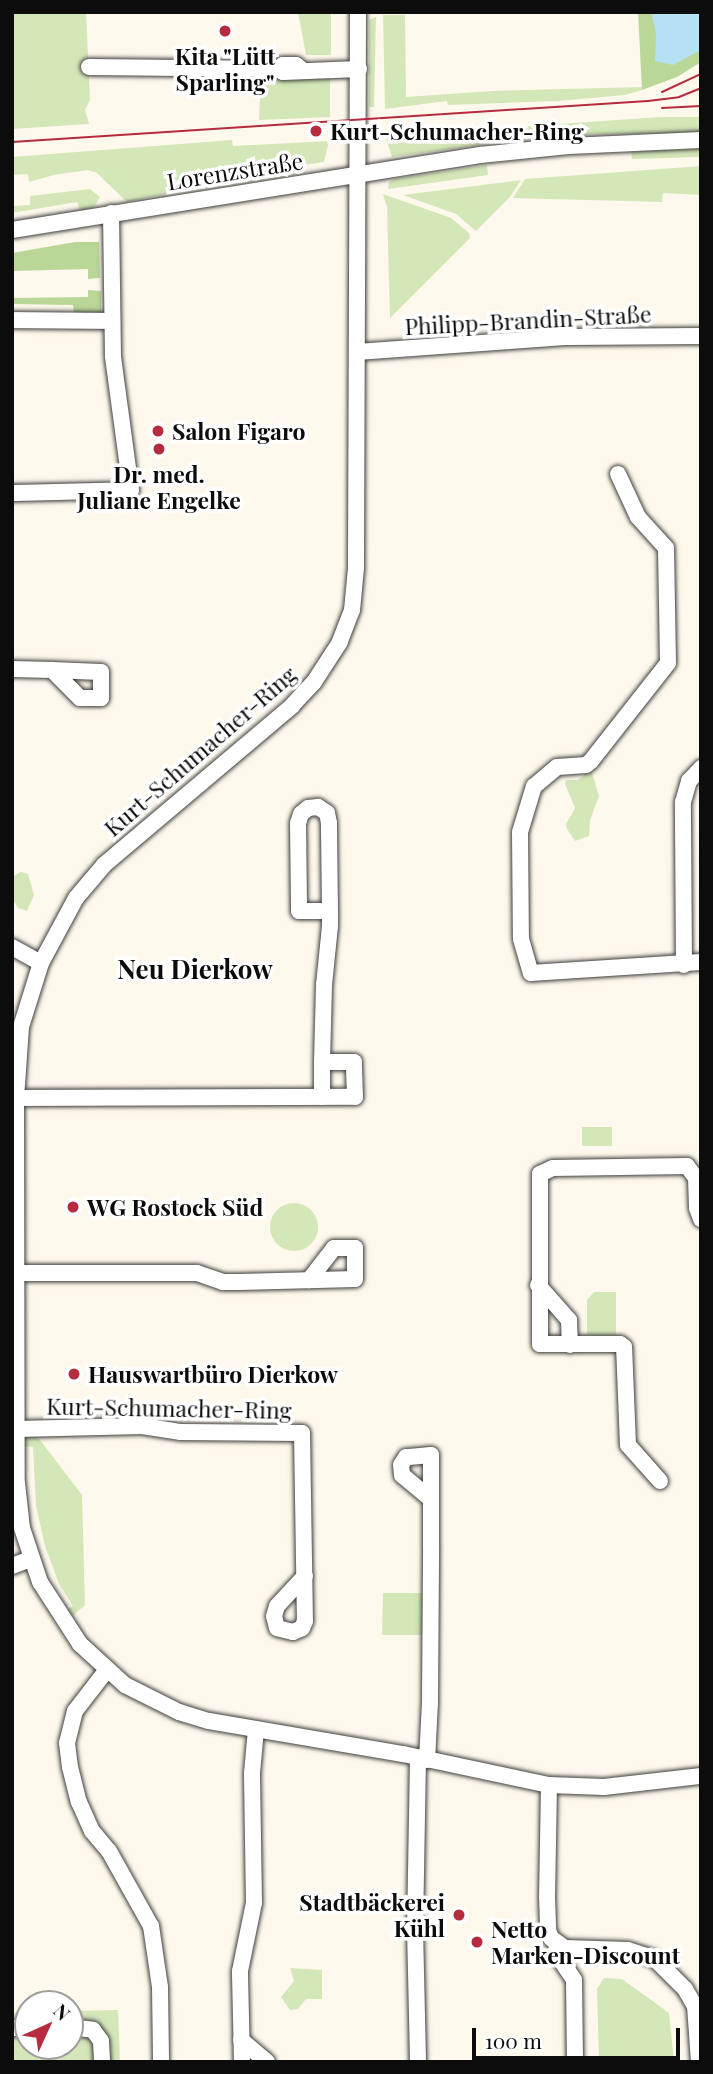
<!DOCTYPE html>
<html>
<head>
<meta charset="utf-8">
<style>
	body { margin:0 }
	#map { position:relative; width:713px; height:2074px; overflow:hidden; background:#fef9ec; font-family:"Playfair Display",serif }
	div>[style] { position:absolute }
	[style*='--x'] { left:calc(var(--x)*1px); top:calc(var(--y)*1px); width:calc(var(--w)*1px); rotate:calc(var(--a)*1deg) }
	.green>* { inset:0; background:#d4e7b8 }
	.round { border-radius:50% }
	.forest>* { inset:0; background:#bad798 }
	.water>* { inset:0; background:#b4e1f3 }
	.roads { filter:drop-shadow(0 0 2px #3f3f3f) drop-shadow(0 0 2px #3f3f3f) }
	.minor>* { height:16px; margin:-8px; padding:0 8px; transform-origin:8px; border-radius:8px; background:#fff }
	.tram>* { height:2px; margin:-1px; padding:0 1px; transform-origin:1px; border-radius:1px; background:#b62b3d }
	.dots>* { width:19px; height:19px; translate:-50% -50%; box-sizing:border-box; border:4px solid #fff; border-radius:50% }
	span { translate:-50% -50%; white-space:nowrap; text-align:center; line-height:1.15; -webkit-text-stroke:7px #fff; paint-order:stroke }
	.poi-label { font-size:23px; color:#0c0c0c; font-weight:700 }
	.left { translate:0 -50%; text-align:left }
	.right { translate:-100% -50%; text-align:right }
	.street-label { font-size:23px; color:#0c0c0c }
	.quarter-label { font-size:26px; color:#0c0c0c; font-weight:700 }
	.frame { position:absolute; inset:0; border:14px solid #0c0c0c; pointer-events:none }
	.north { position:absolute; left:14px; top:1990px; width:70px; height:70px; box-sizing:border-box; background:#fff; border:2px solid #9e9e9e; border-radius:50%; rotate:45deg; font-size:19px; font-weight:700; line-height:28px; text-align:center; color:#0c0c0c }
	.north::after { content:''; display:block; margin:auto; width:24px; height:32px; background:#b62b3d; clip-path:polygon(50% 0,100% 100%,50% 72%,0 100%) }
	.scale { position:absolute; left:472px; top:2028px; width:208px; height:32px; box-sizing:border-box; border:4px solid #0c0c0c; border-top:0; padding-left:9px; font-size:21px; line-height:24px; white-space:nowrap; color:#0c0c0c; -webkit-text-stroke:5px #fff; paint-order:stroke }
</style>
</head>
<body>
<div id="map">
	<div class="green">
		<i style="clip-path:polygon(12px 12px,86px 12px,90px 100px,85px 110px,89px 124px,12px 129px)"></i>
		<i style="clip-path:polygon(298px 12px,331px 12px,331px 55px,306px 55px)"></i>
		<i style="clip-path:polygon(383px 15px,405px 15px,406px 97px,492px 91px,642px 87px,642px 90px,625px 95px,558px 101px,448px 105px,447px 101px,385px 109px)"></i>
		<i style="clip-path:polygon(376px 17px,374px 107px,369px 107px,369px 20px)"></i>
		<i style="clip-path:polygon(261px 75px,330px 75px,330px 117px,259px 120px)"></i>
		<i style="clip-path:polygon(660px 117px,701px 117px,701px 133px,551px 135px,392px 157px,385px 136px)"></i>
		<i style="clip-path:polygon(232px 140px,233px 146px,329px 141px,324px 162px,291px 167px,249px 167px,248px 164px,229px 167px,229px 171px,211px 173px,211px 178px,180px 191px,127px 202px,97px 173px,88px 170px,54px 175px,29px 182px,28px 174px,12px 175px,12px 157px)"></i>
		<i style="clip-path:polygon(701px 148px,701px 157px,632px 159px,631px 149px)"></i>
		<i style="clip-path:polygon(487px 165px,488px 175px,388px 189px,389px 182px,395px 179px)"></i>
		<i style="clip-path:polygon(701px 166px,701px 195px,663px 193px,662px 202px,513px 198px,525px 179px)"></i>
		<i style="clip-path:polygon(521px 180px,510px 197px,476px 231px,456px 214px,403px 195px)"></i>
		<i style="clip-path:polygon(90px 189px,100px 197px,93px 209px,80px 211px,77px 202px,12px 213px,12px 206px,30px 205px,30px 196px)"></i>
		<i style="clip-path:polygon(383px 194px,451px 218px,469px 233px,470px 238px,390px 318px,387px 207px)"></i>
		<i style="clip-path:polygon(591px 769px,599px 796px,590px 820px,589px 836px,575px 841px,567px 829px,566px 824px,575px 808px,565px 784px,566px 780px,578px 780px)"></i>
		<i style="clip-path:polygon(21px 872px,28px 874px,34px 895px,27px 911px,18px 908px,12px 898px,12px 877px)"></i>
		<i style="clip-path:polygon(582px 1127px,612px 1127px,612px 1146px,582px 1146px)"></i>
		<i class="round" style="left:270px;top:1203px;width:48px;height:48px"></i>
		<i style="clip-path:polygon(594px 1292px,616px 1292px,616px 1335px,587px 1335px,587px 1300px)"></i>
		<i style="clip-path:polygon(23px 1436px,37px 1436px,82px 1495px,85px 1605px,69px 1619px,66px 1611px,73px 1606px,59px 1584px,45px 1546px,36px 1506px,33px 1447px,24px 1446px)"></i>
		<i style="clip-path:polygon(383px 1593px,423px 1593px,423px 1635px,382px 1635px)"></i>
		<i style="clip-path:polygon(290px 1968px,322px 1970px,322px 1999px,306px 1999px,298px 2009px,290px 2010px,281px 1997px,294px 1981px)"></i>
		<i style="clip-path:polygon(604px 1978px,622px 1979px,669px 2013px,674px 2062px,599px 2062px,597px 1989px)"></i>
		<i style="clip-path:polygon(118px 2010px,120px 2062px,12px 2062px,12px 2013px,28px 2012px,28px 2046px,70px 2046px,70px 2011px)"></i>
	</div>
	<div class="forest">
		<i style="clip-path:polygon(638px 12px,701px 12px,701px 62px,677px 77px,642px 90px)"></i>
		<i style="clip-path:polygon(75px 242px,99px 242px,100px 278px,88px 279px,88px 269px,12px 271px,12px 253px)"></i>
		<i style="clip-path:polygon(88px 290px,101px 291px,101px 314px,74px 313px,73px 305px,12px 304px,12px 298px,88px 297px)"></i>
	</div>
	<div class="water">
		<i style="clip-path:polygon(651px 12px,701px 12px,701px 50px,673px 65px,655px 61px,656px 34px)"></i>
	</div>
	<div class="roads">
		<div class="minor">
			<i style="--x:358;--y:12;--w:556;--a:90.21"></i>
			<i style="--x:356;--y:568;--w:42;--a:95.4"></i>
			<i style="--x:352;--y:610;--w:34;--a:111"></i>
			<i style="--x:340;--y:642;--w:48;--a:123"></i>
			<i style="--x:314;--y:682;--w:33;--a:133"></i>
			<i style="--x:292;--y:706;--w:246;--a:139.8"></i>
			<i style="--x:104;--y:865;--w:43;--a:130.3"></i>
			<i style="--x:76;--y:898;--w:74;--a:118.3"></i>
			<i style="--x:41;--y:963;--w:67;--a:107.4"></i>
			<i style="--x:21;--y:1027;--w:71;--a:94"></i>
			<i style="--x:16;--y:1098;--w:385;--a:89.9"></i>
			<i style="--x:17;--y:1483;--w:45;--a:83.7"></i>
			<i style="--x:22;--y:1528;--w:57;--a:71.6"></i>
			<i style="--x:40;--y:1582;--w:74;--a:57.2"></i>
			<i style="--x:80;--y:1644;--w:61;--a:42.3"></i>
			<i style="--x:125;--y:1685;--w:60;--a:26.6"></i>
			<i style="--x:179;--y:1712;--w:31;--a:17"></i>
			<i style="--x:209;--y:1721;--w:197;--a:9.7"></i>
			<i style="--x:403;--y:1754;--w:149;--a:12"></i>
			<i style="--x:549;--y:1785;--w:55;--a:2.1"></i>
			<i style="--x:604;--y:1787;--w:98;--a:-6.5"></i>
			<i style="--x:89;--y:67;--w:189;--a:0.6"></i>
			<i style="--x:301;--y:69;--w:6;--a:-141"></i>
			<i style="--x:296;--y:65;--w:13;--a:180"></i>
			<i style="--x:283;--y:65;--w:6;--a:141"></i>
			<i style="--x:278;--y:69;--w:6;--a:31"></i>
			<i style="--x:283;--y:72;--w:76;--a:-2.3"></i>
			<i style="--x:12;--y:230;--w:474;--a:-9.1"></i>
			<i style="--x:480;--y:155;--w:89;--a:-5.8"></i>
			<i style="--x:569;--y:146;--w:132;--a:-2.6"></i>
			<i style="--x:12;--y:320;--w:99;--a:0.6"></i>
			<i style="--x:357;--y:352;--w:212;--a:-4.1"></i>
			<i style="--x:568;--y:337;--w:133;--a:-0.4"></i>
			<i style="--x:618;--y:474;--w:47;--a:65.1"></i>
			<i style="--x:638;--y:517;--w:42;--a:47.9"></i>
			<i style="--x:666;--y:548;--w:115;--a:89"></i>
			<i style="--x:668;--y:663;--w:125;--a:128.2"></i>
			<i style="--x:591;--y:761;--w:6;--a:141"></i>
			<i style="--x:586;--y:765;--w:29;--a:176"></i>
			<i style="--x:557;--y:767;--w:30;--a:140"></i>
			<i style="--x:534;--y:786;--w:48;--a:106.9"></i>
			<i style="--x:520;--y:832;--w:107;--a:89.5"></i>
			<i style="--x:521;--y:939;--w:35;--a:74"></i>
			<i style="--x:531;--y:973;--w:170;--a:-3.7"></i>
			<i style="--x:12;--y:493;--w:119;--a:-1.4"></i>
			<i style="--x:131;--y:490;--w:135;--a:-97.7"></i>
			<i style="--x:113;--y:356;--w:143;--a:-90.8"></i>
			<i style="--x:12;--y:669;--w:40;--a:1.4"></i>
			<i style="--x:52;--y:670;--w:49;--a:2.3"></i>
			<i style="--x:101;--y:672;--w:26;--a:90"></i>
			<i style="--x:101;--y:698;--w:21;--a:180"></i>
			<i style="--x:80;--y:698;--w:40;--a:-135"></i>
			<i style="--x:12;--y:947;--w:33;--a:29"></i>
			<i style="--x:684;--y:965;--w:163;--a:-90.4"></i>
			<i style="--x:683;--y:802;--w:22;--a:-74"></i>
			<i style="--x:689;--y:781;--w:18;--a:-47"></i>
			<i style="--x:322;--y:1062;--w:77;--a:-88.5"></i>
			<i style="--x:324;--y:985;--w:59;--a:-84.2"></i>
			<i style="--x:330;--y:926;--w:15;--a:-90"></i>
			<i style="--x:330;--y:911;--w:88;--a:-90.7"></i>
			<i style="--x:329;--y:823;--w:10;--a:-101"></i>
			<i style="--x:327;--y:813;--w:11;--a:-146"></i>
			<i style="--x:318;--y:807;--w:10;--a:174"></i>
			<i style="--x:308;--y:808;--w:9;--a:139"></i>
			<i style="--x:301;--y:814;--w:9;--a:108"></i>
			<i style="--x:298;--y:823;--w:88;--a:89.3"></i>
			<i style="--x:299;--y:911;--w:31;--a:0"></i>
			<i style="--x:16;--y:1098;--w:339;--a:-0.2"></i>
			<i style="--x:355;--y:1097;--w:35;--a:-92"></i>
			<i style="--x:354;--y:1062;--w:32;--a:180"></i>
			<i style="--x:322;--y:1062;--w:35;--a:90"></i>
			<i style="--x:17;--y:1273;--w:180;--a:0"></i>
			<i style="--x:197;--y:1273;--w:28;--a:19"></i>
			<i style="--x:223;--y:1282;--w:16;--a:0"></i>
			<i style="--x:239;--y:1282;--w:116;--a:-1.5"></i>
			<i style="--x:355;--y:1279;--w:31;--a:-90"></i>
			<i style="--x:355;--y:1248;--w:21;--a:180"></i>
			<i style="--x:334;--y:1248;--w:41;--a:128"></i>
			<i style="--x:538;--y:1285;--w:47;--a:48.5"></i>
			<i style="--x:569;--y:1320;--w:25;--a:88"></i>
			<i style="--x:17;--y:1429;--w:125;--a:-1.4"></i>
			<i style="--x:142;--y:1426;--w:38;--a:9"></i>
			<i style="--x:180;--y:1432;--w:122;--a:0.5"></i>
			<i style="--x:302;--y:1433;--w:188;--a:89.1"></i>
			<i style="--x:305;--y:1621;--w:8;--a:113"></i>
			<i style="--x:302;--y:1628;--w:10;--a:156"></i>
			<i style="--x:293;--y:1632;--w:16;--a:-166"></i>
			<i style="--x:277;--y:1628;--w:12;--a:-104"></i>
			<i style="--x:274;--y:1616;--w:10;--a:-73"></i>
			<i style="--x:277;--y:1606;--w:41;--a:-47"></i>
			<i style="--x:660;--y:1481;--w:48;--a:-131.6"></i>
			<i style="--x:628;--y:1445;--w:98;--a:-92.3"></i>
			<i style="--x:624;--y:1347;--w:5;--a:-143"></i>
			<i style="--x:620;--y:1344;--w:80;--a:180"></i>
			<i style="--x:540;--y:1344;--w:170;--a:-90"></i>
			<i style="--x:540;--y:1174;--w:14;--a:-25"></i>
			<i style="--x:553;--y:1168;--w:134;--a:-0.9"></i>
			<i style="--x:687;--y:1166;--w:15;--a:53"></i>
			<i style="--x:696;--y:1178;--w:30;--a:88"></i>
			<i style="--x:697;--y:1208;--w:12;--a:70"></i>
			<i style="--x:12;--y:1566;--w:19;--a:-21"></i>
			<i style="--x:106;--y:1671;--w:51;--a:127.8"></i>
			<i style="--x:75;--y:1711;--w:33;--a:104"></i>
			<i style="--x:67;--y:1743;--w:24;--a:83"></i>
			<i style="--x:70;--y:1767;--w:36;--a:76"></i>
			<i style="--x:79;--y:1802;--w:32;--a:66"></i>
			<i style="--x:92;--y:1831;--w:26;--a:50"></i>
			<i style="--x:109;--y:1851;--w:86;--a:60.8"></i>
			<i style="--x:151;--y:1926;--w:62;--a:81.6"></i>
			<i style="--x:160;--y:1987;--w:75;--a:89.2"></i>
			<i style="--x:418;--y:1758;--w:170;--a:91"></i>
			<i style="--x:415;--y:1928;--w:134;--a:88.7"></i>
			<i style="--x:427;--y:1760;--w:57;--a:-87"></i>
			<i style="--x:430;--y:1703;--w:157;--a:-89.6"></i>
			<i style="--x:431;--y:1546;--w:91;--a:-90"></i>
			<i style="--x:431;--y:1455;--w:25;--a:175"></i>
			<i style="--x:406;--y:1457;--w:9;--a:122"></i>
			<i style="--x:401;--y:1465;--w:10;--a:84"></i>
			<i style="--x:402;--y:1475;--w:38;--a:40"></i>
			<i style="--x:549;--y:1785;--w:111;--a:91"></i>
			<i style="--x:547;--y:1896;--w:34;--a:88"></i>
			<i style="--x:548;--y:1930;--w:9;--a:69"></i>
			<i style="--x:551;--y:1938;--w:17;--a:36"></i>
			<i style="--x:565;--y:1948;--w:63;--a:1.8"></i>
			<i style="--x:628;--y:1950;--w:28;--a:18"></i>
			<i style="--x:655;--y:1959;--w:42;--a:45"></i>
			<i style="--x:685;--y:1989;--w:20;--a:60"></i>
			<i style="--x:695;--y:2006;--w:56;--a:85.9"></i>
			<i style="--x:556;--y:1944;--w:16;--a:75"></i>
			<i style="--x:560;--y:1959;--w:25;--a:56"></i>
			<i style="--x:574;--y:1980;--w:82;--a:89.3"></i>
			<i style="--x:70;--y:2027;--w:23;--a:7"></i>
			<i style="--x:93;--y:2030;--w:14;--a:54"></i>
			<i style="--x:101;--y:2041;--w:21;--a:87"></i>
			<i style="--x:12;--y:2028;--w:16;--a:0"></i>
			<i style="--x:241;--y:2040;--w:34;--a:40"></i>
			<i style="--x:242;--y:2062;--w:91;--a:-91.3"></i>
			<i style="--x:240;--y:1971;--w:69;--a:-78.4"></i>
			<i style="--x:254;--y:1903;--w:130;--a:-90.9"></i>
			<i style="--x:252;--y:1773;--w:44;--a:-84.8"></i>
		</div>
	</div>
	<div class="tram">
		<i style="--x:662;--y:92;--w:43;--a:-24.8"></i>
		<i style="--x:662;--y:108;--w:39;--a:-3"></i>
		<i style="--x:12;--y:142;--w:637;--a:-3.69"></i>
		<i style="--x:648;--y:101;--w:31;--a:-7"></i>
		<i style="--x:679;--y:97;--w:24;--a:-22"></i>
	</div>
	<div class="dots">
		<i style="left:225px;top:31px;background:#b62b3d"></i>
		<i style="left:316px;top:131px;background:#b62b3d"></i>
		<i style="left:158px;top:431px;background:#b62b3d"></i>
		<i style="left:159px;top:449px;background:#b62b3d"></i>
		<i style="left:73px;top:1207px;background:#b62b3d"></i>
		<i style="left:74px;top:1374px;background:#b62b3d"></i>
		<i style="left:459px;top:1915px;background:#b62b3d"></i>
		<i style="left:477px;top:1942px;background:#b62b3d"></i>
	</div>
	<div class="poi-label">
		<span style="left:225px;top:69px">Kita "Lütt<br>Sparling"</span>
		<span class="left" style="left:330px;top:131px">Kurt-Schumacher-Ring</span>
		<span class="left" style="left:172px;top:431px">Salon Figaro</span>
		<span style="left:159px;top:487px">Dr. med.<br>Juliane Engelke</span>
		<span class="left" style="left:87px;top:1207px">WG Rostock Süd</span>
		<span class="left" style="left:88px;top:1374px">Hauswartbüro Dierkow</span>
		<span class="right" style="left:445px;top:1915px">Stadtbäckerei<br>Kühl</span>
		<span class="left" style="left:491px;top:1942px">Netto<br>Marken-Discount</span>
	</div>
	<div class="street-label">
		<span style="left:235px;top:171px;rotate:-9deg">Lorenzstraße</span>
		<span style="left:528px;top:320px;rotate:-3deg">Philipp-Brandin-Straße</span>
		<span style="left:200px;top:751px;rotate:-41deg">Kurt-Schumacher-Ring</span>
		<span style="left:169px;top:1408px;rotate:1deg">Kurt-Schumacher-Ring</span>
	</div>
	<div class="quarter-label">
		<span style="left:195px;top:969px">Neu Dierkow</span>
	</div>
	<div class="frame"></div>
	<div class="north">N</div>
	<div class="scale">100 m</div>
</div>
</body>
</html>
